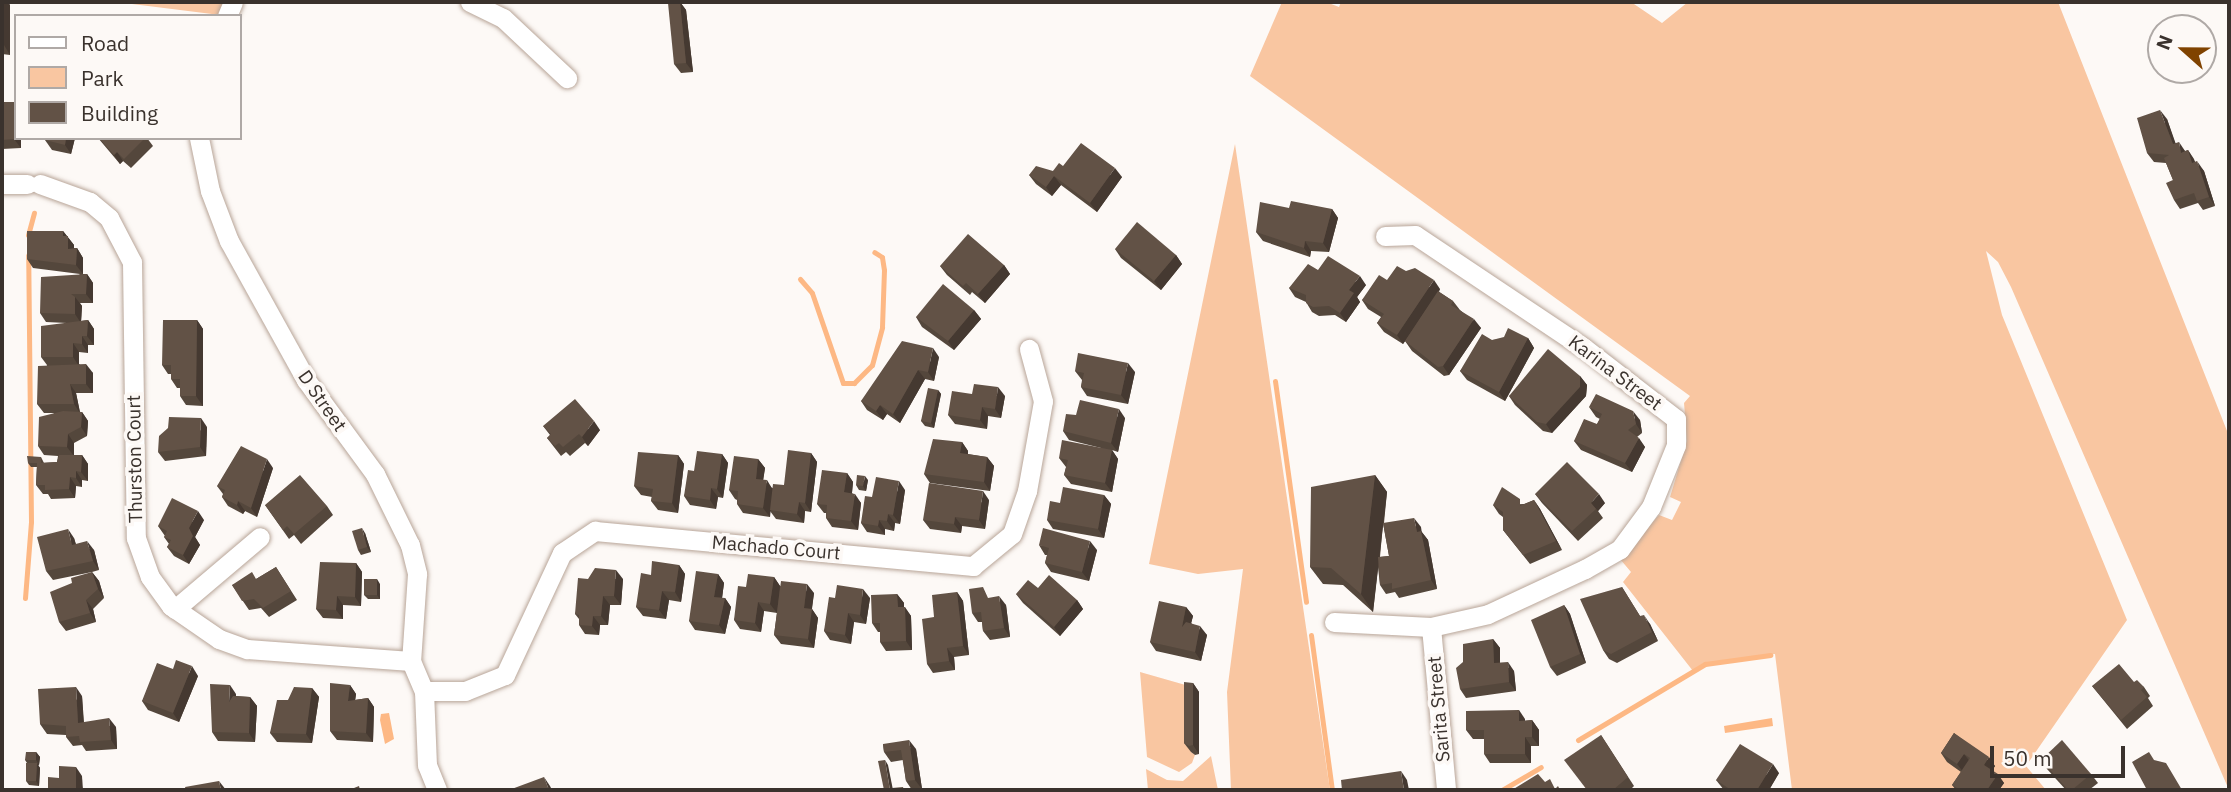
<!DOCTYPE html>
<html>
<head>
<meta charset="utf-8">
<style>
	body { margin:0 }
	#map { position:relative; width:2231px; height:792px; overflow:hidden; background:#fdf9f6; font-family:"IBM Plex Sans",sans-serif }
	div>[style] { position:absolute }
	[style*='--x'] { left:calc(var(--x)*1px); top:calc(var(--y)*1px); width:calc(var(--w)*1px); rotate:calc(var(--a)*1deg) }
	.green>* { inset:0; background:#f9c6a1 }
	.water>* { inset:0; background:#fdb884 }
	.stream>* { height:5px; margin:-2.5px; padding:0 2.5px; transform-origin:2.5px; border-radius:2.5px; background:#fdb884 }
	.roads { filter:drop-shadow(0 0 2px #b8a598) drop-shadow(0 0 2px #b8a598) }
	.street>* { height:19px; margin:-9.5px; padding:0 9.5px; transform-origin:9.5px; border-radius:9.5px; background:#fff }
	.wall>* { inset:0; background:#54473c }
	.shaded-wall>* { inset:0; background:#453931 }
	.building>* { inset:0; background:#625246 }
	span { translate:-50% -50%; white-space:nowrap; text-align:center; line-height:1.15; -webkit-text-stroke:7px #fdf9f6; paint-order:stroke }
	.street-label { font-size:19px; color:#3a322d }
	.frame { position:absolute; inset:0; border:4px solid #3a322d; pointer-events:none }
	.legend { position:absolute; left:14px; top:14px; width:228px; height:126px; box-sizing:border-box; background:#fdf9f6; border:2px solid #afa9a6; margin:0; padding:9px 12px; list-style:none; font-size:21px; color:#3a322d }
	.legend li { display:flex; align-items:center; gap:14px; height:35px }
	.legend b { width:35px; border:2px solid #afa9a6 }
	.north { position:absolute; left:2147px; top:14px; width:70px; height:70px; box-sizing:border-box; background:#fdf9f6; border:2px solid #afa9a6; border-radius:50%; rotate:291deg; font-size:19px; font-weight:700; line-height:28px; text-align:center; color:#3a322d }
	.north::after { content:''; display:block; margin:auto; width:24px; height:32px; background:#804300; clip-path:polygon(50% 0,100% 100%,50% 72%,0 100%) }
	.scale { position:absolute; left:1990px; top:746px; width:135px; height:32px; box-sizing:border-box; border:4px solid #3a322d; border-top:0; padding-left:9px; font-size:21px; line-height:24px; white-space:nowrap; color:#3a322d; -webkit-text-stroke:5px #fdf9f6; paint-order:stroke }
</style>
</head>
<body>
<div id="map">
	<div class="green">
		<i style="clip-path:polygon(116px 2px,225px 2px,220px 15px)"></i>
		<i style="clip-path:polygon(1282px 2px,1326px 2px,1339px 7px,1341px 2px,1631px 2px,1662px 23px,1688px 2px,2058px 2px,2229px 436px,2229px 790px,2011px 287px,1998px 262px,1986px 251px,2002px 315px,2127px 620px,2026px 766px,2046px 790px,1792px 790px,1775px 654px,1705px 664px,1693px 671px,1623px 582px,1631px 572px,1620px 559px,1659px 515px,1672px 520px,1681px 502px,1670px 497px,1687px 441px,1684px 403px,1690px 396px,1250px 76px)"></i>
		<i style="clip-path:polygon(1235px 144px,1328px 777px,1330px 790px,1231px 790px,1227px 692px,1243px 569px,1198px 574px,1149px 564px)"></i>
		<i style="clip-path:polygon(1140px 672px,1189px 686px,1191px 752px,1195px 755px,1192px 763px,1179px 772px,1147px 757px)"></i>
		<i style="clip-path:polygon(1211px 756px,1218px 790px,1148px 790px,1146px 769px,1167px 780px,1183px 781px)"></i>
	</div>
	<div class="water">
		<i style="clip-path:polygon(389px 713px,394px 739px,385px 744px,380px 720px,381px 714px)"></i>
		<i style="clip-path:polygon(1772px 718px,1773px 726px,1725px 733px,1724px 726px)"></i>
	</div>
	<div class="stream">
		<i style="--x:28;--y:235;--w:23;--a:-75"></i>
		<i style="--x:800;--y:279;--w:18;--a:49"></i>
		<i style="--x:812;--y:293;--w:95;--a:71"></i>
		<i style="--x:843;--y:383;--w:11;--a:0"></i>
		<i style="--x:854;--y:383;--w:25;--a:-45"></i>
		<i style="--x:872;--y:365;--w:39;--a:-75"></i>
		<i style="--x:882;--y:327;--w:57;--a:-88"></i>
		<i style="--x:884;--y:270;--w:13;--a:-99"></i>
		<i style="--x:882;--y:257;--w:9;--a:-148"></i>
		<i style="--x:1275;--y:381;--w:223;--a:82"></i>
		<i style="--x:25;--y:598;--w:76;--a:-85.5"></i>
		<i style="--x:31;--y:522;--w:267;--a:-90.6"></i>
		<i style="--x:1311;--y:635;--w:156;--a:82.3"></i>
		<i style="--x:1578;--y:740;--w:148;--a:-30.9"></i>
		<i style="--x:1705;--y:664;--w:66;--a:-7.9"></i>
		<i style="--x:1502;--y:790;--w:45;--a:-30.5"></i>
	</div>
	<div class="roads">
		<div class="street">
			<i style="--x:470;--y:2;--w:37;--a:26"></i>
			<i style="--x:503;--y:18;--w:88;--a:43.2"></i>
			<i style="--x:227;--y:16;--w:15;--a:-67"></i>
			<i style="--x:199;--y:138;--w:54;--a:78.3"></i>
			<i style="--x:210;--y:191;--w:53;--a:69.2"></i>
			<i style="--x:229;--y:241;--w:159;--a:61"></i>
			<i style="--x:306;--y:380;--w:117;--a:53.7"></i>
			<i style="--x:375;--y:474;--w:79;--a:63.8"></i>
			<i style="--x:410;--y:545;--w:30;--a:76"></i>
			<i style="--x:417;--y:574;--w:87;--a:93.9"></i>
			<i style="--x:411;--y:661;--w:33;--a:67"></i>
			<i style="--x:424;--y:691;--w:74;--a:87.7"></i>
			<i style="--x:427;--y:765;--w:27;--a:68"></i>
			<i style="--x:2;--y:184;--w:25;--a:0"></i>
			<i style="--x:40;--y:184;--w:53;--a:19.8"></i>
			<i style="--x:90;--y:202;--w:25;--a:40"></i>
			<i style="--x:109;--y:218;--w:50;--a:62.4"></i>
			<i style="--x:132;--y:262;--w:276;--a:89.2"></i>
			<i style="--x:136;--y:538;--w:41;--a:70.3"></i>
			<i style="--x:150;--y:577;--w:36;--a:54"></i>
			<i style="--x:171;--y:606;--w:58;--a:34.5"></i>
			<i style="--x:219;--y:639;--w:30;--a:20"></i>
			<i style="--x:247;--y:649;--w:164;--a:4.2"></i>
			<i style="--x:175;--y:609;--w:111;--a:-40.3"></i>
			<i style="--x:1334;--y:622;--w:97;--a:3"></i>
			<i style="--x:1431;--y:627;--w:58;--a:-12.8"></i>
			<i style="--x:1488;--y:614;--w:107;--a:-24.9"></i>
			<i style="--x:1585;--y:569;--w:40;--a:-29.7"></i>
			<i style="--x:1620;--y:549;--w:52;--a:-53.6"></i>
			<i style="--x:1651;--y:507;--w:67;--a:-68"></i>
			<i style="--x:1676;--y:445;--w:26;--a:-90"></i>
			<i style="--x:1676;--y:419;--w:116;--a:-142.3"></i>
			<i style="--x:1584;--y:348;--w:203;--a:-146.2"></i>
			<i style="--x:1415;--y:235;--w:30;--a:178"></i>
			<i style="--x:1431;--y:627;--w:164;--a:84.7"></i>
			<i style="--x:424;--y:691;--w:41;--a:0"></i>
			<i style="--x:465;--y:691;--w:43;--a:-21.8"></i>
			<i style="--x:505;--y:675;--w:135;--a:-65"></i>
			<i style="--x:562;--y:553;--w:40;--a:-34"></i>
			<i style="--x:595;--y:531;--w:380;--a:5.3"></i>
			<i style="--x:973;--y:566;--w:50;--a:-39.4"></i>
			<i style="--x:1012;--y:534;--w:46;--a:-70.8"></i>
			<i style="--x:1027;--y:491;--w:91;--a:-79.9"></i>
			<i style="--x:1043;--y:401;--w:54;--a:-105.1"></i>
		</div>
	</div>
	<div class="wall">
		<i style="clip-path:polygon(2px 2px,10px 5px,10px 55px,2px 54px)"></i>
		<i style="clip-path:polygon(680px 2px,686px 10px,693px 72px,681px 73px,674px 64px)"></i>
		<i style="clip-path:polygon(2px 102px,15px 102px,16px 103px,16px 138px,21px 138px,21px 148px,2px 149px)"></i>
		<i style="clip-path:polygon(2167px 119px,2175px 143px,2185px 151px,2188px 150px,2195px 162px,2204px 171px,2215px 206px,2203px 210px,2198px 203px,2180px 209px,2174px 200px,2173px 180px,2166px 163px,2154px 162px,2147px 153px)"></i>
		<i style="clip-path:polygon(75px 138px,71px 154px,52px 150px,45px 140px)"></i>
		<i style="clip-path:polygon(98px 138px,147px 138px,153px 146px,131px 168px,123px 161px,120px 164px)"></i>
		<i style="clip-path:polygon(1063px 166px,1122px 177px,1097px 212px,1061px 185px,1052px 196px,1036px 184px,1029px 175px,1053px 171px)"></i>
		<i style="clip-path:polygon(1289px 208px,1332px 209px,1338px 218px,1329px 252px,1311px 251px,1310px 257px,1263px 241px,1256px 232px)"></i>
		<i style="clip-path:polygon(63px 231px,74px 245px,74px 248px,77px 248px,83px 258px,83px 274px,87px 274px,93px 283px,93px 303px,80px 303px,82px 306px,81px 321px,88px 320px,94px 329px,94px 345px,88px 345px,88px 353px,79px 352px,79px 364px,93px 373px,93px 393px,76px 393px,80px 412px,82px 412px,88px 421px,87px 436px,74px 443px,74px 455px,82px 455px,88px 464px,88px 481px,82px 480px,82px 487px,76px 486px,75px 498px,51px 499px,48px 494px,43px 494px,36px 485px,37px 467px,31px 467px,28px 463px,41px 457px,44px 463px,57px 462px,58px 456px,44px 455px,38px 446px,54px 413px,44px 413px,37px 404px,47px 365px,41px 357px,67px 323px,46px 322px,40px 313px,80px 274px,33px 268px,27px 259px)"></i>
		<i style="clip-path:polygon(1115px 249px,1176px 255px,1182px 264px,1161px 290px,1121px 258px)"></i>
		<i style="clip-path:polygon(1004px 265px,1010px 274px,985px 303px,972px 292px,970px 295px,947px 275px,940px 266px)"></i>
		<i style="clip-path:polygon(1318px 270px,1366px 285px,1357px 297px,1360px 302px,1346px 322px,1335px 315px,1319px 316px,1312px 312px,1306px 302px,1295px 297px,1289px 288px)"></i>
		<i style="clip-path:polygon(1387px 280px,1440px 289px,1439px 292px,1453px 301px,1460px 310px,1481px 328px,1449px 375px,1444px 376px,1412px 351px,1405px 341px,1414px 329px,1403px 344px,1384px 332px,1377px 323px,1381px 317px,1368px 309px,1362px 300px)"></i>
		<i style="clip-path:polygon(974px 310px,981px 319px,954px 350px,922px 327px,916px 317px)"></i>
		<i style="clip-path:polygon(197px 320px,203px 329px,203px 406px,186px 405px,180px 396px,180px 388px,177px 388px,171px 379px,171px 374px,168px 374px,162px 365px)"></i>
		<i style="clip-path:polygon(1528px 338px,1534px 348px,1505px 401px,1467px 380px,1460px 371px,1492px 340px)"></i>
		<i style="clip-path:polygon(939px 357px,934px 381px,925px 379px,900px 423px,887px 414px,883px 420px,867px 410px,861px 401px)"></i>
		<i style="clip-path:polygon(1075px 371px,1135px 372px,1128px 404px,1087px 396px,1081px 387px,1082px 380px)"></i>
		<i style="clip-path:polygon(1580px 376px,1587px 385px,1586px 396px,1552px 433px,1543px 431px,1515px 405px,1509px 396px)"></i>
		<i style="clip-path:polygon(938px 390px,941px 394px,934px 428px,925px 426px,921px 421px)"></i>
		<i style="clip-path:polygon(972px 394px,1005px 396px,1001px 418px,988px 416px,987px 429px,955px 424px,948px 415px)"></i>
		<i style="clip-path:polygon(1589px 407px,1640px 420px,1642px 433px,1637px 437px,1645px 447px,1632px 472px,1581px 450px,1574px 441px,1597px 424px,1600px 419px,1596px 417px)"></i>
		<i style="clip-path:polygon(1076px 415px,1125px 418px,1118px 452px,1112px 450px,1118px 459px,1112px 492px,1071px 484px,1064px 475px,1066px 467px,1059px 458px,1101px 448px,1069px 440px,1063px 431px)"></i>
		<i style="clip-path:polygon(543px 426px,600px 430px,588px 446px,585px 443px,570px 456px,566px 452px,561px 456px,547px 438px,550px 435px)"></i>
		<i style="clip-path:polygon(207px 427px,206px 456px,165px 461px,158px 452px)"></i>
		<i style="clip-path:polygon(962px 442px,968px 451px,968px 454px,987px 457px,994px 466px,990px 491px,930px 483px,924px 474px)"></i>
		<i style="clip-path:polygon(811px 453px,817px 462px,811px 512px,805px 511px,804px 523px,776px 519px,770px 511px,770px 517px,743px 513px,737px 504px,737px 500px,735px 499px,729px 490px,758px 459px,765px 468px,763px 480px,772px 488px,784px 485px)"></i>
		<i style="clip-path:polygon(722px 454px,728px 463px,723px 498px,718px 497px,716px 509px,690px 505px,684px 496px,694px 471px)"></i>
		<i style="clip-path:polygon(678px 455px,684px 464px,678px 513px,658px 510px,651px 501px,652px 497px,641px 495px,634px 486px)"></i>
		<i style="clip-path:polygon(273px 468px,257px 517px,245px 511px,243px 514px,228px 506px,222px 497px,223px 494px,217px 486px)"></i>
		<i style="clip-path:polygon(847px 473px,853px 482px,852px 493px,861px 503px,858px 530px,832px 527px,826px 518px,826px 513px,824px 513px,817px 504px)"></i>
		<i style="clip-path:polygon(evenodd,1375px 475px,1387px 492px,1384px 523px,1421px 527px,1421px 531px,1428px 540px,1437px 589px,1399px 598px,1395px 592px,1386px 594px,1380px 585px,1378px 567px,1373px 612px,1343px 585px,1323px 584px,1310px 567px,1375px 475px,1383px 523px,1389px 556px,1380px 557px,1383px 523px)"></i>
		<i style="clip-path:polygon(868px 480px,866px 491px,859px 490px,856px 485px)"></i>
		<i style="clip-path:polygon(905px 490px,900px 524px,895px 523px,894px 531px,885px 529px,885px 535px,867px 532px,861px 523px,872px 497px)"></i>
		<i style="clip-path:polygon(1535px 494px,1605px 503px,1598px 511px,1603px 518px,1578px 541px,1542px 503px)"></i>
		<i style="clip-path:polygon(1104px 495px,1111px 504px,1104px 538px,1053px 529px,1047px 520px,1060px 503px)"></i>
		<i style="clip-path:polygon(989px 500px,985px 529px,962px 526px,961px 533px,930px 529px,923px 520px)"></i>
		<i style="clip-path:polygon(1534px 500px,1540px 509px,1562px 550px,1530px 564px,1503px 530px,1503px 517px,1499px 514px,1493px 505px,1524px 504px)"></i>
		<i style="clip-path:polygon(265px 505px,327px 506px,333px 515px,301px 544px,294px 535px,289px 539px)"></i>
		<i style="clip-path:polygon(204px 520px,195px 537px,200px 545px,189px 564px,174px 556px,167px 547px,169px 544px,164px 537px,165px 536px,158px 526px)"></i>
		<i style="clip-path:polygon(365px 533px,371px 552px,361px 555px,358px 550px)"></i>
		<i style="clip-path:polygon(74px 538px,76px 544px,94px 550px,99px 570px,92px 572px,99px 581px,104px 598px,93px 609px,96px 622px,66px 631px,59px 622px,92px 572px,53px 580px,46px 571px)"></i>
		<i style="clip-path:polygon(1039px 545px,1097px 550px,1089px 581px,1051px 572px,1045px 563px,1047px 555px,1045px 555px)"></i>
		<i style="clip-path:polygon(356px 563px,362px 572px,361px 606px,343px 605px,343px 619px,323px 618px,316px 609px)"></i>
		<i style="clip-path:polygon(679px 565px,685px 574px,681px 602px,669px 600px,666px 619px,643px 616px,636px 607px,651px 575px)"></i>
		<i style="clip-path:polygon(276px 567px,297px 600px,269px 617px,261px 608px,249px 610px,232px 585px,256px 579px)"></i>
		<i style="clip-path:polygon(718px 574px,724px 583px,722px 598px,725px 598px,731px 607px,725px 634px,695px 630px,689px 621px)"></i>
		<i style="clip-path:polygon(774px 577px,780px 586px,814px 593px,812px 609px,818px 618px,814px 648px,781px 644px,774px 635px,777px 613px,764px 611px,761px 632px,740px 629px,734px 620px,746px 587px)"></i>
		<i style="clip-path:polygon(588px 579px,623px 579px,621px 605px,610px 605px,608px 625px,600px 625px,599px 635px,585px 634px,579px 625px,579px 619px,575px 614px)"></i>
		<i style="clip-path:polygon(380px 584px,380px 599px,368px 599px,364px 595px)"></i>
		<i style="clip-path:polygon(1622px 587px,1640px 616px,1650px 624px,1658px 641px,1617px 663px,1609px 659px,1603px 650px)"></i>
		<i style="clip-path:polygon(957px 592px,963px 601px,969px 655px,954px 657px,955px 670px,933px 673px,927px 664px,934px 617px)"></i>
		<i style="clip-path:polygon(897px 594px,904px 603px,904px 607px,911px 616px,912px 650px,886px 651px,880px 642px,880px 632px,878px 632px,872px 623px)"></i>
		<i style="clip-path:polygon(1016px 594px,1077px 600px,1083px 609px,1060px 636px,1023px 603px)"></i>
		<i style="clip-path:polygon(835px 598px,870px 598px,866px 624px,854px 622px,851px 644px,830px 640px,824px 631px)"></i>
		<i style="clip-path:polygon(990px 598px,1006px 605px,1010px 637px,990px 640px,983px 631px,982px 622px,978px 622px,972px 613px)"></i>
		<i style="clip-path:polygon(1564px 605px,1570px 614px,1586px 663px,1557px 676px,1550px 667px)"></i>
		<i style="clip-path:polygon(1186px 607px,1193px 616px,1191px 623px,1207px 635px,1201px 661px,1156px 651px,1150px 642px)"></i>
		<i style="clip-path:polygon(1493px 639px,1500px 648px,1500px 663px,1514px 671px,1516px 691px,1466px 698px,1460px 689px)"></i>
		<i style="clip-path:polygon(173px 669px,198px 676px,179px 722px,148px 710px,142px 701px)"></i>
		<i style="clip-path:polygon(2134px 682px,2144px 687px,2150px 696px,2148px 698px,2153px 706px,2127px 729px,2092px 686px)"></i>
		<i style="clip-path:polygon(1193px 683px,1199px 692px,1199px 754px,1195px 755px,1191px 752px,1184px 743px)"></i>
		<i style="clip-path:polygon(350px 685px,356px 694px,355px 700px,368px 698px,374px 707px,373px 742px,337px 740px,330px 731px)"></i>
		<i style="clip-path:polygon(312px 688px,319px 697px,312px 743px,277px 742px,270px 733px,288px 700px)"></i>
		<i style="clip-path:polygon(236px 694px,236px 696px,250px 697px,257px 706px,255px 742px,218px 741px,212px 732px)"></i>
		<i style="clip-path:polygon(82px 696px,84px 722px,116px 727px,117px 749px,86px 751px,82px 745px,73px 746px,66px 737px,66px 735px,47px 734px,40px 724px)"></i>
		<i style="clip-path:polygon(1525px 719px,1525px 721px,1532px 720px,1539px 730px,1539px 746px,1531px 746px,1531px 763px,1490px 763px,1484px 754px,1484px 739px,1473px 739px,1466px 730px)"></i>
		<i style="clip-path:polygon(1954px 733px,1995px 766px,1992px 770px,2004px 783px,1999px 790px,1956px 790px,1952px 785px,1961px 772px,1947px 762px,1941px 753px)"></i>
		<i style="clip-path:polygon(1601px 735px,1634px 786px,1630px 790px,1586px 790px)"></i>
		<i style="clip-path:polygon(883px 744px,916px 749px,922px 789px,912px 790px,906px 781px,903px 760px,891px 762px,884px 752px)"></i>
		<i style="clip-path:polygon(36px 752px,40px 757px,39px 765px,38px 765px,40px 768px,39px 786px,29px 785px,26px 781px,27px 763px,25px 760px)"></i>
		<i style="clip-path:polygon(2041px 760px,2091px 774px,2098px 783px,2089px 790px,2066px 790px,2047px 769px)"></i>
		<i style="clip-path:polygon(1779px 773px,1769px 790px,1724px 790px,1716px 780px)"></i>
	</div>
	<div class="shaded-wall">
		<i style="clip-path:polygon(4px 2px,8px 2px,10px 5px,10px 55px,4px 45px)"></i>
		<i style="clip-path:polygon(680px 2px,686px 10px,693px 72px,686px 63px)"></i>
		<i style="clip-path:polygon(15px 102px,16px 103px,16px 138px,21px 138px,21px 148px,14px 139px)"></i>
		<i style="clip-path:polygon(2160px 110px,2167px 119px,2179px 153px,2173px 144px)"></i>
		<i style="clip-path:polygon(66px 138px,75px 138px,71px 154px,65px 145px)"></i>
		<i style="clip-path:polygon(2179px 142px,2185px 151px,2181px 153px)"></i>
		<i style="clip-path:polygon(2188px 150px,2194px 159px,2198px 172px,2192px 163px)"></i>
		<i style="clip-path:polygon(117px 152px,123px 161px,120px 164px,114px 155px)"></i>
		<i style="clip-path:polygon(2197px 161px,2204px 171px,2215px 206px,2209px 197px)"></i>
		<i style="clip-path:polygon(1115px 168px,1122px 177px,1097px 212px,1090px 203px)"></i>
		<i style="clip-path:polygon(1054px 176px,1061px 185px,1052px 196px,1046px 187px)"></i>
		<i style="clip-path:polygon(1332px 209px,1338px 218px,1329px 252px,1323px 243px)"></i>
		<i style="clip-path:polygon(2px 218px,3px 219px,2px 252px)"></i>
		<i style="clip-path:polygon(63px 231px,74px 245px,74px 258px,68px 249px,63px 236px)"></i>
		<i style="clip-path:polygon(1305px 241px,1311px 251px,1310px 257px,1304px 248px)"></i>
		<i style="clip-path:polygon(77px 248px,83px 258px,83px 274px,76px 265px)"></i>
		<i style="clip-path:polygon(1176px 255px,1182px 264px,1161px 290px,1154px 281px)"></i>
		<i style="clip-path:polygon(1004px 265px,1010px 274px,985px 303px,978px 294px)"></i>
		<i style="clip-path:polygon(87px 274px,93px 283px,93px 303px,86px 294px)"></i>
		<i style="clip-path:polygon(1360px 276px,1366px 285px,1357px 297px,1360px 302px,1346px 322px,1340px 313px,1349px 290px)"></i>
		<i style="clip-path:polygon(1434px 280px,1440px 289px,1403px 344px,1397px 335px)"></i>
		<i style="clip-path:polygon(75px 297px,82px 306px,81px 323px,75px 314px)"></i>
		<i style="clip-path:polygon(974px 310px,981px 319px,954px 350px,948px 341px)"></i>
		<i style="clip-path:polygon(1474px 319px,1481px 328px,1449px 375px,1443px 366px)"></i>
		<i style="clip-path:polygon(88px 320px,94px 329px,94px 345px,87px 336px)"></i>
		<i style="clip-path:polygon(197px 320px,203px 329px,203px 406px,196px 396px)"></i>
		<i style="clip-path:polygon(82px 336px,88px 345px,88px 353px,82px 344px)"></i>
		<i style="clip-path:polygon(1528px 338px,1534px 348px,1505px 401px,1499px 392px)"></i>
		<i style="clip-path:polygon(73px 343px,79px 352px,79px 366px,73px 357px)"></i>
		<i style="clip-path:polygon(933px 348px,939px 357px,934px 381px,928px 372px)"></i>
		<i style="clip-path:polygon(1128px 363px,1135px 372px,1128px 404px,1121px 395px)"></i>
		<i style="clip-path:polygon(86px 364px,93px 373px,93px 393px,86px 384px)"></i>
		<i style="clip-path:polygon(918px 370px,925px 379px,900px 423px,893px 414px)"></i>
		<i style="clip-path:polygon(1580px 376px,1587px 385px,1586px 396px,1552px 433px,1546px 424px)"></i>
		<i style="clip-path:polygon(70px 384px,76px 393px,80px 413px,74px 404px)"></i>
		<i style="clip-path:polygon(998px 387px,1005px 396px,1001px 418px,995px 409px)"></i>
		<i style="clip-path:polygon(938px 390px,941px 394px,934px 428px,931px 423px)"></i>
		<i style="clip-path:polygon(880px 405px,887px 414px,883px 420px,876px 411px)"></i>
		<i style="clip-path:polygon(982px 407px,988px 416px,987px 429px,980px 420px)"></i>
		<i style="clip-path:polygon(1119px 409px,1125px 418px,1118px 452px,1111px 443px)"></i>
		<i style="clip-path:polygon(1633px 411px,1640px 420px,1642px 433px,1636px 424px)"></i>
		<i style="clip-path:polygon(82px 412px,88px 421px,87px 436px,81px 427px)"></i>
		<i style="clip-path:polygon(201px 418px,207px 427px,206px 456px,200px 447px)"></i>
		<i style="clip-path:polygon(594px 421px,600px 430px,588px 446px,582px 437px)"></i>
		<i style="clip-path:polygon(68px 434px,74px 443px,74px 456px,67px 447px)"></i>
		<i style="clip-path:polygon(1639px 438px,1645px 447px,1632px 472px,1625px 463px)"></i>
		<i style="clip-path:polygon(962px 442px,968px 451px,967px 462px,960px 453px)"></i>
		<i style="clip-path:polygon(1112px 450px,1118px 459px,1112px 492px,1105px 483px)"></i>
		<i style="clip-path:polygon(811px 453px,817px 462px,811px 512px,805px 503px)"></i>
		<i style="clip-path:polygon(722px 454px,728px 463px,723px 498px,717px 489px)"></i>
		<i style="clip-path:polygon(82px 455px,88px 464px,88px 481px,81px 472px)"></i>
		<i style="clip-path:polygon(678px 455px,684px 464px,678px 513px,672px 503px)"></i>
		<i style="clip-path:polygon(987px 457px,994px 466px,990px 491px,984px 482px)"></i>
		<i style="clip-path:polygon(267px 459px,273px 468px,257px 517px,251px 508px)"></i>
		<i style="clip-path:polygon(758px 459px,765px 468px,762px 488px,756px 479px)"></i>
		<i style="clip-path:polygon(76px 471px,82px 480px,82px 487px,76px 478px)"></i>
		<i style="clip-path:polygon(847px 473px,853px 482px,851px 502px,844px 492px)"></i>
		<i style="clip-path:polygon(1375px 475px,1387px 492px,1373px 612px,1361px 594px)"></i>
		<i style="clip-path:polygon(865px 476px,868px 480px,866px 491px,863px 486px)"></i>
		<i style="clip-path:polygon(70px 477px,76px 486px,75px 498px,69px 489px)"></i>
		<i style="clip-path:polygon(767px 480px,773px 490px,770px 517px,763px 508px)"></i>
		<i style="clip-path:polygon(899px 481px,905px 490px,900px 524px,893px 515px)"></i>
		<i style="clip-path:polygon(711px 488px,718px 497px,716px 509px,710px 500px)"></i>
		<i style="clip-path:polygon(983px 491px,989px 500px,985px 529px,979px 520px)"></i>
		<i style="clip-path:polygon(855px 494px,861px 503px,858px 530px,851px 521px)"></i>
		<i style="clip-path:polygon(1599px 494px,1605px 503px,1598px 511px,1591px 503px)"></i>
		<i style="clip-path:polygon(1104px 495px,1111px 504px,1104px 538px,1098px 529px)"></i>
		<i style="clip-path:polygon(1534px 500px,1540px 509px,1562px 550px,1556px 541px)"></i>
		<i style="clip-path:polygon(238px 501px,245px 511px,243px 514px,237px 505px)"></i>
		<i style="clip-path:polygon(799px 502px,805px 511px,804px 523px,797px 514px)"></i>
		<i style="clip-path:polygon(198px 511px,204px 520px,195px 537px,200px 545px,189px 564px,183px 555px,189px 528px)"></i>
		<i style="clip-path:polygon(888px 514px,895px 523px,894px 531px,887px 521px)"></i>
		<i style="clip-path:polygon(955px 517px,962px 526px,961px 533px,954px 524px)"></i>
		<i style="clip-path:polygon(1414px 518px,1421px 527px,1423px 541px,1417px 532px)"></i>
		<i style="clip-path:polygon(2px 519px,4px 522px,4px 544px,2px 541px)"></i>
		<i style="clip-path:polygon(879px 520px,885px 529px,885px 535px,878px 526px)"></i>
		<i style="clip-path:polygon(362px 528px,365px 533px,371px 552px,367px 547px)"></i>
		<i style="clip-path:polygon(68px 529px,74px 538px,78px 554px,72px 545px)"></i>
		<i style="clip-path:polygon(1421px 531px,1428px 540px,1437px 589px,1431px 580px)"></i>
		<i style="clip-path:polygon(87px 541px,94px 550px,99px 570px,93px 561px)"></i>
		<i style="clip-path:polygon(1090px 541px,1097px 550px,1089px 581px,1082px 572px)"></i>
		<i style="clip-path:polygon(356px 563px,362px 572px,361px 606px,355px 597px)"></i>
		<i style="clip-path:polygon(679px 565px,685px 574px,681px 602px,675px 592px)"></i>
		<i style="clip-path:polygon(616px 570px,623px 579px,621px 605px,614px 596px)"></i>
		<i style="clip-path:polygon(92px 572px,99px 581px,104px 598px,98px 589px)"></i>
		<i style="clip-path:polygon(718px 574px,724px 583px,721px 606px,714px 597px)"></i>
		<i style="clip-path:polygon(774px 577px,780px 586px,777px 613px,770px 604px)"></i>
		<i style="clip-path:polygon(377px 579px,380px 584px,380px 599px,377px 595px)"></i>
		<i style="clip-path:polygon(807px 584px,814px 593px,811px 614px,812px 609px,818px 618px,814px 648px,808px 639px,804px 608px)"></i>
		<i style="clip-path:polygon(863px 589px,870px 598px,866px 624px,860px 615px)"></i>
		<i style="clip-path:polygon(662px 591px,669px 600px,666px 619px,659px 610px)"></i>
		<i style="clip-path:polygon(957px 592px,963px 601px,969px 655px,963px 646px)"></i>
		<i style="clip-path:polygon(897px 594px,904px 603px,904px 616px,898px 607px)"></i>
		<i style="clip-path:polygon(337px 596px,343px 605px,343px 619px,336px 610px)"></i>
		<i style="clip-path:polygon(603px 596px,610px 605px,608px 625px,601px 616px)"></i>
		<i style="clip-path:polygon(999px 596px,1006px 605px,1010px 637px,1004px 628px)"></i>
		<i style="clip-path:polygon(725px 598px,731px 607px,725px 634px,719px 625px)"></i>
		<i style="clip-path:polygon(86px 600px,93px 609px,96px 622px,90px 613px)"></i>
		<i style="clip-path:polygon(1077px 600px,1083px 609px,1060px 636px,1054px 627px)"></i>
		<i style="clip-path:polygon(758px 602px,764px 611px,761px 632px,755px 623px)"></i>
		<i style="clip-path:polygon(1564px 605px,1570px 614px,1586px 663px,1580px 654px)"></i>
		<i style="clip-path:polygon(905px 607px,911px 616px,912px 650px,906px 641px)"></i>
		<i style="clip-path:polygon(1186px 607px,1193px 616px,1188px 636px,1182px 627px)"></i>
		<i style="clip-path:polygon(848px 613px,854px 622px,851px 644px,845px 635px)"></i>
		<i style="clip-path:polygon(1644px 615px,1650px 624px,1658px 641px,1652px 632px)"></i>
		<i style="clip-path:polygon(593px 616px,600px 625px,599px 635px,592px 626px)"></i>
		<i style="clip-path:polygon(1200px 626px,1207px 635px,1201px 661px,1195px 652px)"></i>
		<i style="clip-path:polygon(1493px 639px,1500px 648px,1500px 672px,1494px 663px)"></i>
		<i style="clip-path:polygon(947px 648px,954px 657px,955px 670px,949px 661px)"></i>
		<i style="clip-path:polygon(1508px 662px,1514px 671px,1516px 691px,1509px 682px)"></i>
		<i style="clip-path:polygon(192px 666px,198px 676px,179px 722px,173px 713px)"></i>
		<i style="clip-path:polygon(1193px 683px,1199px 692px,1199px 754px,1193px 745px)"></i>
		<i style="clip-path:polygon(230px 685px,236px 694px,235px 711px,229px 702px)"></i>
		<i style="clip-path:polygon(350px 685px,356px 694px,354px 710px,348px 701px)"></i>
		<i style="clip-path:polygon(76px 687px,82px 696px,84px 732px,78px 723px)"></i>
		<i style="clip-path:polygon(312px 688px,319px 697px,312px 743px,306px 734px)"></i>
		<i style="clip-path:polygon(250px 697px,257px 706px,255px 742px,249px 733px)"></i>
		<i style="clip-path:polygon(368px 698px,374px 707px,373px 742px,366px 733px)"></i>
		<i style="clip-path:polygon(1519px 710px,1525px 719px,1525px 730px,1519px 721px)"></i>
		<i style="clip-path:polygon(109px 718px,116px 727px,117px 749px,111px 740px)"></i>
		<i style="clip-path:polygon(1532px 720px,1539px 730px,1539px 746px,1532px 737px)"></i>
		<i style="clip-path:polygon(1525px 737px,1531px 746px,1531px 763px,1525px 754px)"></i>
		<i style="clip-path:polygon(909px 740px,916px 749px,922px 789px,915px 780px)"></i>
		<i style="clip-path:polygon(36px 752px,40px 757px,39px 765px,36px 760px)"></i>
		<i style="clip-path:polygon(1964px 754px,1971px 763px,1964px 773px,1957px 764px)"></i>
		<i style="clip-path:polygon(1989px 757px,1995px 766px,1990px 774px,1984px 765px)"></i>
		<i style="clip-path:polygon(885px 760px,888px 765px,893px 790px,890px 790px)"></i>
		<i style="clip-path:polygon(37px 763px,40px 768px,39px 786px,36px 781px)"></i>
		<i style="clip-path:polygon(1773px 764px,1779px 773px,1769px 790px,1757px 790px)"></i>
		<i style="clip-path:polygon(76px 767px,82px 776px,83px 790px,76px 790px)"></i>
		<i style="clip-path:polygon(1401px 771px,1407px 780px,1409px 790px,1404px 790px)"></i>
		<i style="clip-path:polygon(1998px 774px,2004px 783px,1999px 790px,1987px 790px)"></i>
		<i style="clip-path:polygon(544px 777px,550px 786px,552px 790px,549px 790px)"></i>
		<i style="clip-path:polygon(219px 781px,226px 790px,221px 790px)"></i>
	</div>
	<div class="building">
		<i style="clip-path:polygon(2px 2px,4px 2px,4px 45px,2px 45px)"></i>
		<i style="clip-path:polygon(680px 2px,686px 63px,674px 64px,668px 3px)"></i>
		<i style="clip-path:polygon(2px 102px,15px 102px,14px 139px,2px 140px)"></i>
		<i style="clip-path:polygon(2160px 110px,2173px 144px,2179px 142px,2181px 153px,2188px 150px,2192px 163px,2197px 161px,2209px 197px,2197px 201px,2194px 193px,2174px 200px,2166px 183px,2173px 180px,2164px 158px,2169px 155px,2147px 153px,2137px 118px)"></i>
		<i style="clip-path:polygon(46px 138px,66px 138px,65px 145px,45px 140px)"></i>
		<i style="clip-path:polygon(99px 138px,145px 138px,124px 159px,117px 152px,114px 155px)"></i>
		<i style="clip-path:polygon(1081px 143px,1115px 168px,1090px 203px,1054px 176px,1046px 187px,1029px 175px,1036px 166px,1053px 171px,1059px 163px,1063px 166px)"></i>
		<i style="clip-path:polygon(1291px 201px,1332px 209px,1323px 243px,1305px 241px,1304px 248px,1256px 232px,1260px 202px,1289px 208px)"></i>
		<i style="clip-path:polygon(1137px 222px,1176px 255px,1154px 281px,1115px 249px)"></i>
		<i style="clip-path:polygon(27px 231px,63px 231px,63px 236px,68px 236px,68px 249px,77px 248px,76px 265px,27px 259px)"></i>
		<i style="clip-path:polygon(968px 234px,1004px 265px,978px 294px,966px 283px,963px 286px,940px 266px)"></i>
		<i style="clip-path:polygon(1328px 256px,1360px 276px,1349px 290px,1354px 293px,1340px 313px,1329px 306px,1313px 307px,1306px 303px,1306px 295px,1289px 288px,1308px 264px,1318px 270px)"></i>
		<i style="clip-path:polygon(1397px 266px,1406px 271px,1415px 268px,1434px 280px,1397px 335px,1377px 323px,1384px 314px,1362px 300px,1379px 275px,1387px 280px)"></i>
		<i style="clip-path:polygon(87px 274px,86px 294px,71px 294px,75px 297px,75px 314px,40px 313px,41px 277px)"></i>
		<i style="clip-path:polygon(943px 284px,974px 310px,948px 341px,916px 317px)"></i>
		<i style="clip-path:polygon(1438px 291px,1453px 301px,1451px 305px,1474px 319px,1443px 366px,1438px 367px,1405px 341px)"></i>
		<i style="clip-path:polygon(88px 320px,87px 336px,82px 336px,82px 344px,73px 343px,73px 357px,41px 357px,41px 326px)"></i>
		<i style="clip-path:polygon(163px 320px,197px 320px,196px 396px,180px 396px,180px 379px,171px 379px,171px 365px,162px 365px)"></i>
		<i style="clip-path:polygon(1508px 328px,1528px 338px,1499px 392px,1460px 371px,1482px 334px,1492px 340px,1504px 337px)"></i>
		<i style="clip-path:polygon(902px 341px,933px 348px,928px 372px,918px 370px,893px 414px,880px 405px,876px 411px,861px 401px)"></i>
		<i style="clip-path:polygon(1548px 349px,1580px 376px,1580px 387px,1546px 424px,1537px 422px,1509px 396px)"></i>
		<i style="clip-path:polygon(1078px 353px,1128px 363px,1121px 395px,1081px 387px,1084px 373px,1075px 371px)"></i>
		<i style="clip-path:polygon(86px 364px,86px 384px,70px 384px,74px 404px,37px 404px,38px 366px)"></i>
		<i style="clip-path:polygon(974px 384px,998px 387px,995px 409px,982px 407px,980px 420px,948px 415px,952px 391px,972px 394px)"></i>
		<i style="clip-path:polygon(928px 388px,938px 390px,931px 423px,921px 421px)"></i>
		<i style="clip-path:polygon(1596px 394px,1633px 411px,1636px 424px,1628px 430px,1639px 438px,1625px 463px,1574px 441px,1584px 419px,1597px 424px,1602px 414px,1589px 407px)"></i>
		<i style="clip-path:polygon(575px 399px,594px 421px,582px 437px,579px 434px,563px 447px,559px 443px,555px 446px,547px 438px,551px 434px,543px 426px)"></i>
		<i style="clip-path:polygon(1080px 400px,1119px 409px,1111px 443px,1063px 431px,1066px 414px,1076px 415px)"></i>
		<i style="clip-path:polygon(63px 411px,82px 412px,81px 427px,68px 434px,67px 447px,38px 446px,39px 417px)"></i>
		<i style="clip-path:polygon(169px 417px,201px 418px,200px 447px,158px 452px,159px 436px,168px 428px)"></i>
		<i style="clip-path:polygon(933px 439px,962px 442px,960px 453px,987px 457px,984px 482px,924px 474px)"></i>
		<i style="clip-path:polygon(1062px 440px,1112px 450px,1105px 483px,1064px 475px,1068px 460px,1059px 458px)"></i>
		<i style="clip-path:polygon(241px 446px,267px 459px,251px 508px,238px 501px,237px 505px,222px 497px,225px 490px,217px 486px)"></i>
		<i style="clip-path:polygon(788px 450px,811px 453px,805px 503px,799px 502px,797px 514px,770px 510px,773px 484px,784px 485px)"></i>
		<i style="clip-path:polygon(697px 451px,722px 454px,717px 489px,711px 488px,710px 500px,684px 496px,688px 470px,694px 471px)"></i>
		<i style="clip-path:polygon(638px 452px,678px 455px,672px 503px,651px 501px,653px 489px,634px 486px)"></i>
		<i style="clip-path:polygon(59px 455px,82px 455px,81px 472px,76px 471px,76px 478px,70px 477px,69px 489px,45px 490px,45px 485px,36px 485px,37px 463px,57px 462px)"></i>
		<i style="clip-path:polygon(27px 456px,41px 457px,41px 463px,28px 463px)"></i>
		<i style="clip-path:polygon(734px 456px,758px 459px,756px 479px,767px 480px,763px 508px,737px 504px,738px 491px,729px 490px)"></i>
		<i style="clip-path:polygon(1567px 462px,1599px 494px,1591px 503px,1596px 509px,1572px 531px,1535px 494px)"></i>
		<i style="clip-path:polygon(822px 470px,847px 473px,844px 492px,855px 494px,851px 521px,826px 518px,827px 505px,817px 504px)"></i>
		<i style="clip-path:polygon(300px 475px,327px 506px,294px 534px,287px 526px,283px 530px,265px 505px)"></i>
		<i style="clip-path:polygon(857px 475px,865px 476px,863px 486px,856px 485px)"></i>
		<i style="clip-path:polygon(1375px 475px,1361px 594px,1331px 568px,1310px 567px,1311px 487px)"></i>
		<i style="clip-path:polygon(876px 477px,899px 481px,893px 515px,888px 514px,887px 521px,879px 520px,878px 526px,861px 523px,865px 496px,872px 497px)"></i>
		<i style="clip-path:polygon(929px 483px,983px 491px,979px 520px,955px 517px,954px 524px,923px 520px)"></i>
		<i style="clip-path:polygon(1063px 487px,1104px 495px,1098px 529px,1047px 520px,1050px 501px,1060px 503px)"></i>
		<i style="clip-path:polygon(1502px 487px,1520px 499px,1520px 506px,1534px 500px,1556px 541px,1523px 555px,1503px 530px,1503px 512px,1493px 505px)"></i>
		<i style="clip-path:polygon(172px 498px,198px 511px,189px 528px,193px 536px,183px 555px,167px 547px,171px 540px,164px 537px,167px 531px,158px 526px)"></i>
		<i style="clip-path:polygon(1414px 518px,1417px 532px,1421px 531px,1431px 580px,1392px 589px,1392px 583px,1380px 585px,1378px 557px,1389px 556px,1383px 523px)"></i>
		<i style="clip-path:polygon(362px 528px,367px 547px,358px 550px,352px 531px)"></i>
		<i style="clip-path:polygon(1043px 528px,1090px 541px,1082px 572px,1045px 563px,1049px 548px,1039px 545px)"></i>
		<i style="clip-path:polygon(68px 529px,72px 545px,87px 541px,93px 561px,46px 571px,37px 537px)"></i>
		<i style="clip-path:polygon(652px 561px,679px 565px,675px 592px,662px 591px,659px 610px,636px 607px,641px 573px,651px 575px)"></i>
		<i style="clip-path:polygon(320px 562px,356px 563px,355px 597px,337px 596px,336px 610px,316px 609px)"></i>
		<i style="clip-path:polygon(276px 567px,291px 591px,263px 608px,254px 599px,242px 601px,232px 585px,252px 572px,256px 579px)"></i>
		<i style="clip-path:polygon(595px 568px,616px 570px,614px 596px,603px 596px,601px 616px,593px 616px,592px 626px,579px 625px,579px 615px,575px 614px,578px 578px,588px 579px)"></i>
		<i style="clip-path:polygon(696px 571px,718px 574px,714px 597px,725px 598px,719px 625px,689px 621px)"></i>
		<i style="clip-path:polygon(92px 572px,98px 589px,86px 600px,90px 613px,59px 622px,50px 592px,72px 583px,71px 578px)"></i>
		<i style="clip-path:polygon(748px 574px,774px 577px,770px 604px,758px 602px,755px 623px,734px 620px,738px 586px,746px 587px)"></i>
		<i style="clip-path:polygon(1049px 575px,1077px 600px,1054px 627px,1016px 594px,1028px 580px,1038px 588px)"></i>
		<i style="clip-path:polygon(364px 579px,377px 579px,377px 595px,364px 595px)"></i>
		<i style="clip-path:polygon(781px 581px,807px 584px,804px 608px,812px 609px,808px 639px,774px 635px)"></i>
		<i style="clip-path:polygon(837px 585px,863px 589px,860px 615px,848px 613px,845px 635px,824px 631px,829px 597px,835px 598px)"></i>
		<i style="clip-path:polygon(983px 587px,988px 598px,999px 596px,1004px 628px,983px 631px,981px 612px,972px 613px,969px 589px)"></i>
		<i style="clip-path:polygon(1622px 587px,1640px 616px,1644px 615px,1652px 632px,1611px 654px,1603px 650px,1580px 599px)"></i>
		<i style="clip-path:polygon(957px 592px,963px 646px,947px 648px,949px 661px,927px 664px,922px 619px,934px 617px,932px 595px)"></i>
		<i style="clip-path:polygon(897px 594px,898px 607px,905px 607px,906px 641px,880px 642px,880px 623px,872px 623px,871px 595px)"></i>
		<i style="clip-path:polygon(1159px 601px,1186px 607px,1182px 627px,1186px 622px,1200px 626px,1195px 652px,1150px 642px)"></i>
		<i style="clip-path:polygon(1564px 605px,1580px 654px,1550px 667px,1531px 620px)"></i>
		<i style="clip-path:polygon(1493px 639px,1494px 663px,1508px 662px,1509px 682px,1460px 689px,1456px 668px,1463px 662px,1463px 644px)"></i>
		<i style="clip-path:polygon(176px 660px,192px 666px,173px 713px,142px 701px,157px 663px,173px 669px)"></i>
		<i style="clip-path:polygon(2119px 664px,2134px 682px,2137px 680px,2144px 687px,2141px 690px,2147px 697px,2121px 720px,2092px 686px)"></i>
		<i style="clip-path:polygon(1184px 682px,1193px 683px,1193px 745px,1189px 746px,1184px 743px)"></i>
		<i style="clip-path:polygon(330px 683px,350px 685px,348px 701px,368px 698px,366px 733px,330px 731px)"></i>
		<i style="clip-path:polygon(210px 684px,230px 685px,229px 702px,233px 696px,250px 697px,249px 733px,212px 732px)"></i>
		<i style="clip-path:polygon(76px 687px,78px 723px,109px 718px,111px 740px,80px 742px,79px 736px,66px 737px,66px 726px,40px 724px,38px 689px)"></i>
		<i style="clip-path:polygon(294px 687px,312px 688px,306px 734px,270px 733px,277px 700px,288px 700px)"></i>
		<i style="clip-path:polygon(1519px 710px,1519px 721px,1532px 720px,1532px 737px,1525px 737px,1525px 754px,1484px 754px,1484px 730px,1466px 730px,1466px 711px)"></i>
		<i style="clip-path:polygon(1954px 733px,1989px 757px,1984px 765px,1998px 774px,1987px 790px,1960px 790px,1952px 785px,1970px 758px,1964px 754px,1957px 764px,1941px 753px)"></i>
		<i style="clip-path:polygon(1601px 735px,1628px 777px,1613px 790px,1587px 790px,1564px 760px)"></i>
		<i style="clip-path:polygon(909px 740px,915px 780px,906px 781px,901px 750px,884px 752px,883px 744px)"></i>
		<i style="clip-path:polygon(2062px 740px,2091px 774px,2072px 790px,2068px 790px,2041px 760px)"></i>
		<i style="clip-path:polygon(1740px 744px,1773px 764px,1757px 790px,1731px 790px,1716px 780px)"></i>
		<i style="clip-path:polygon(26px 752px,36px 752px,36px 760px,25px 760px)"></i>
		<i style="clip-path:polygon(2149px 752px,2154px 760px,2166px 763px,2182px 790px,2147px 790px,2132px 762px)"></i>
		<i style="clip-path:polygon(885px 760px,890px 790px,884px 790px,878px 761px)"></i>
		<i style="clip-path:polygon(26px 763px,37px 763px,36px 781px,26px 781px)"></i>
		<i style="clip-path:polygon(59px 766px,76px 767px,76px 790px,48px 790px,48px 777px,59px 778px)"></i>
		<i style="clip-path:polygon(1401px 771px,1404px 790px,1342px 790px,1341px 780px)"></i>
		<i style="clip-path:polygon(1538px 774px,1545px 782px,1550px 779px,1555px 789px,1558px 786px,1560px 790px,1512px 790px)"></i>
		<i style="clip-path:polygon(544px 777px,549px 790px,509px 790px)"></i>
		<i style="clip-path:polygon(219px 781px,221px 790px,186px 790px,185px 787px)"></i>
		<i style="clip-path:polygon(359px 786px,360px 790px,349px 790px)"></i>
		<i style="clip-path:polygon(903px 787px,904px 790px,892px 790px,892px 788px)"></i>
	</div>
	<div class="street-label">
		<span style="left:1615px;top:373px;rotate:37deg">Karina Street</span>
		<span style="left:322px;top:401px;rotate:55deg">D Street</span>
		<span style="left:135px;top:459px;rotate:-91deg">Thurston Court</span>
		<span style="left:776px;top:548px;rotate:5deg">Machado Court</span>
		<span style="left:1439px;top:709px;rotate:-95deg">Sarita Street</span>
	</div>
	<div class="frame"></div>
	<ul class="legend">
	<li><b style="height:9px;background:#fff"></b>Road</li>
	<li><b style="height:19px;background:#f9c6a1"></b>Park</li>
	<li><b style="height:19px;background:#625246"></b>Building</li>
	</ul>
	<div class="north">N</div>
	<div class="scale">50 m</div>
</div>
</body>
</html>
